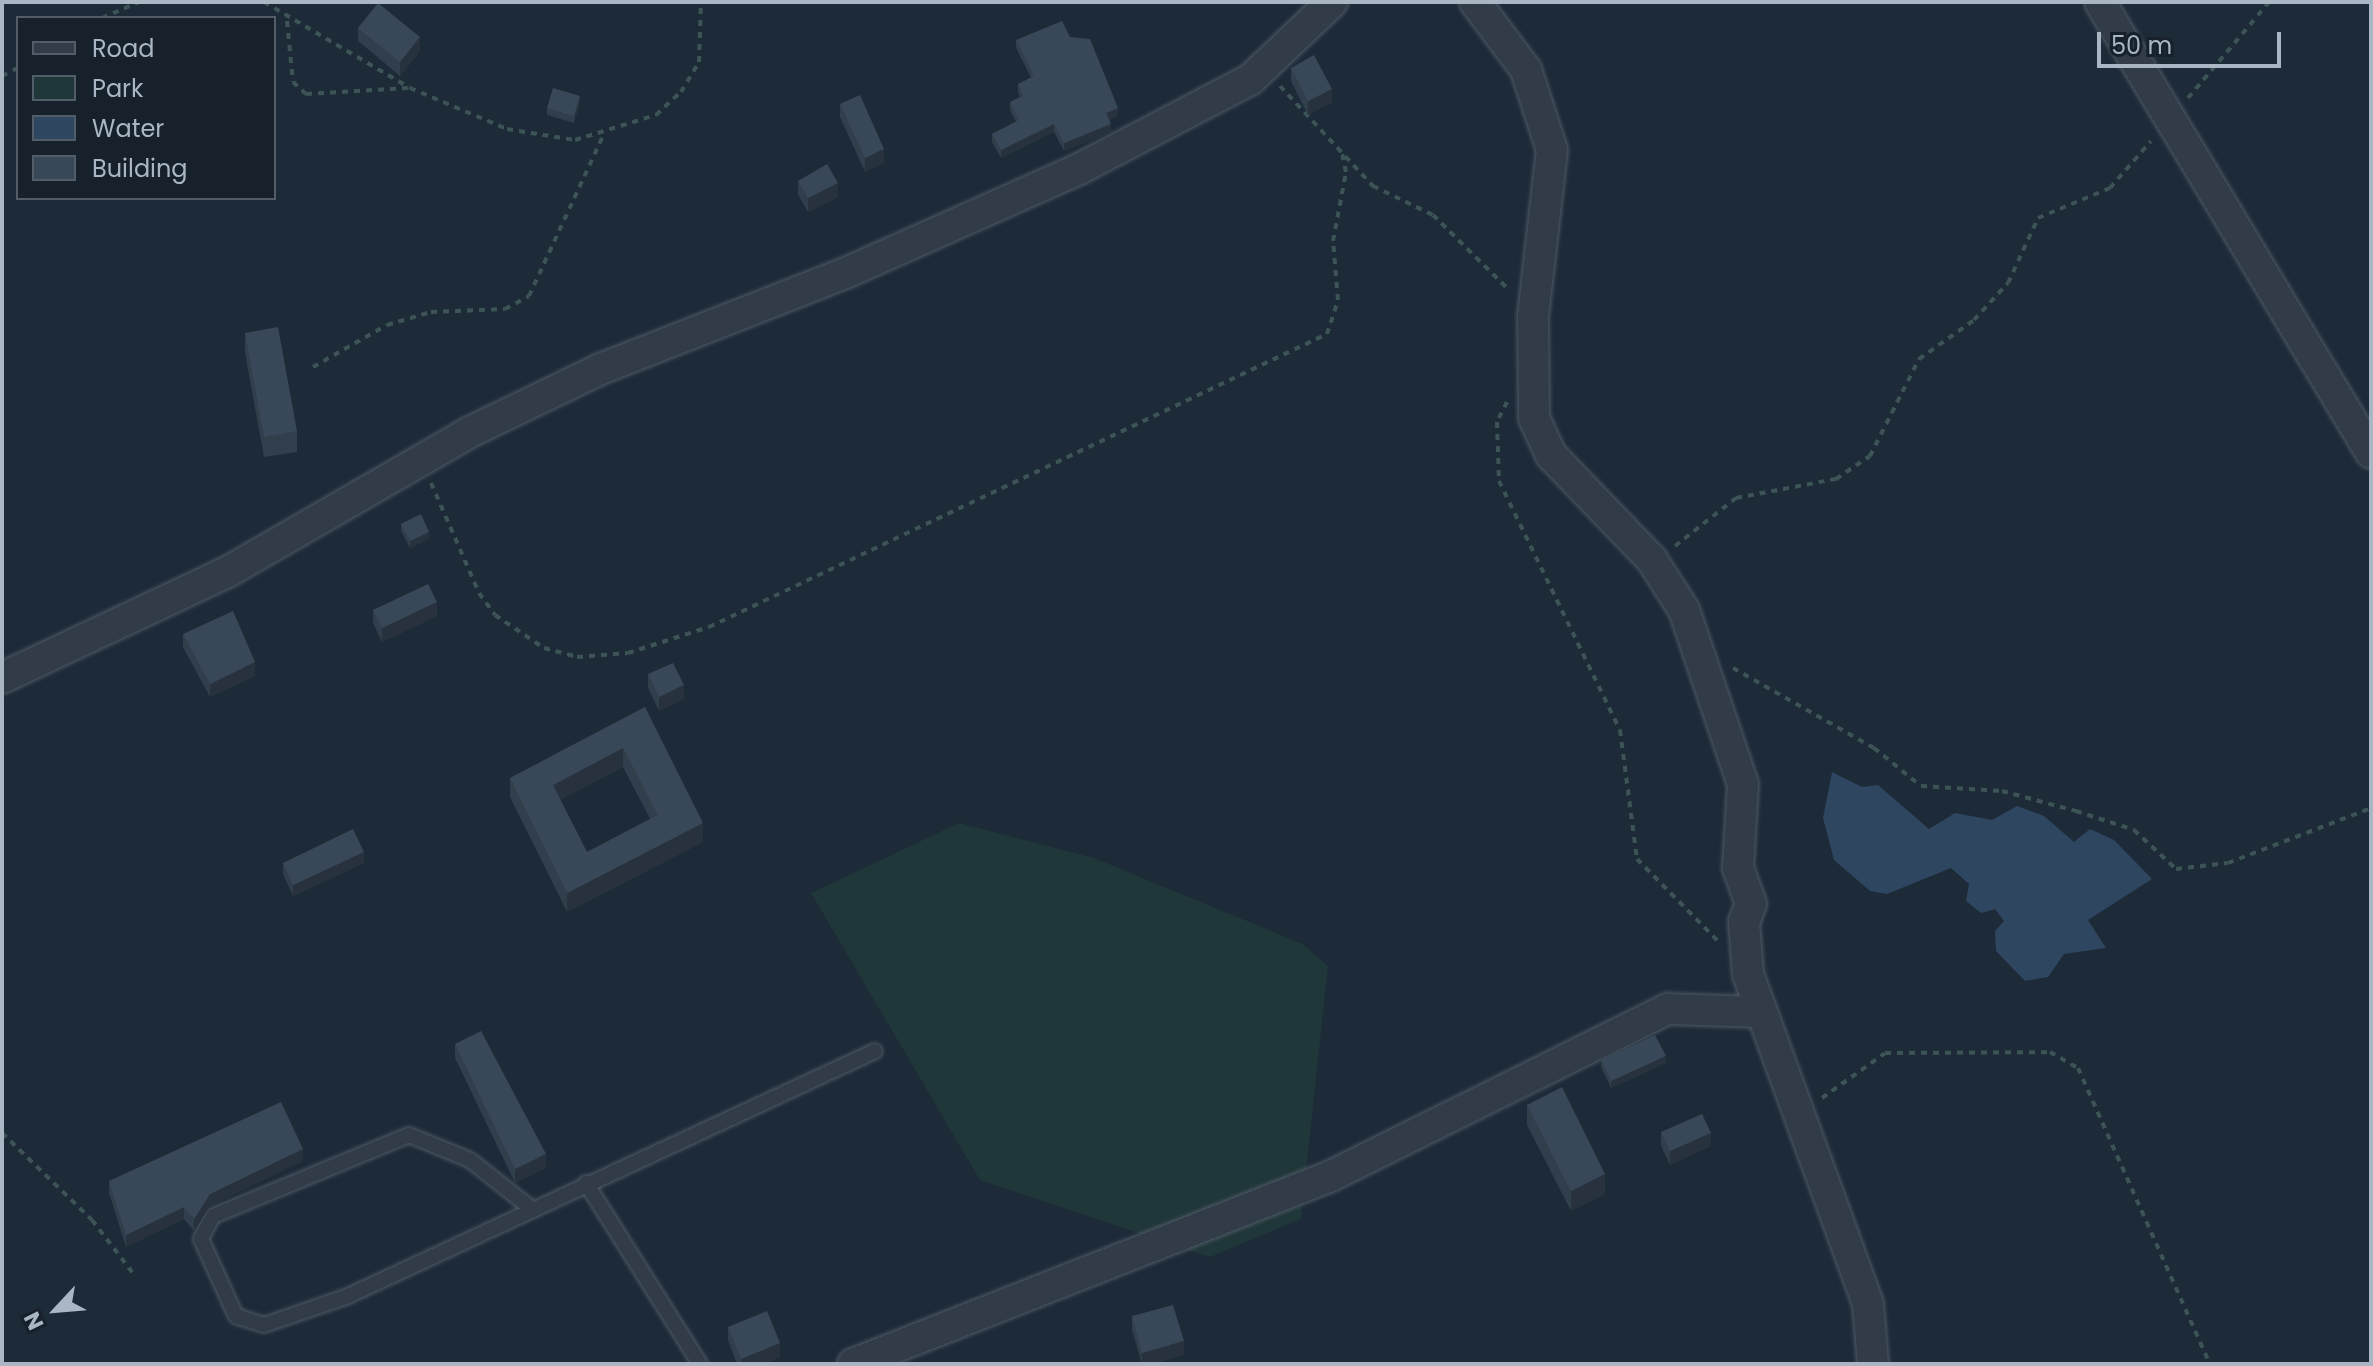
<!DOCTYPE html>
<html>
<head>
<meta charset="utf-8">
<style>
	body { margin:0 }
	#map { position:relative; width:2373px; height:1366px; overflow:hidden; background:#1d2a38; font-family:Poppins,sans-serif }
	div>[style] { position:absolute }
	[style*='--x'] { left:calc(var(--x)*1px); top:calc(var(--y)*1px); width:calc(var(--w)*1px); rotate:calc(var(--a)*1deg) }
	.green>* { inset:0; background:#1f3739 }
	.water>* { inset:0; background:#2f4661 }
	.path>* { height:4px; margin-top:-2px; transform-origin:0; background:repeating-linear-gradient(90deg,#3d5456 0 6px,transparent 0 12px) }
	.roads { filter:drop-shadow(0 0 2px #4f5966) drop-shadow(0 0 2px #4f5966) }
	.service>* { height:14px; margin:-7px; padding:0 7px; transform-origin:7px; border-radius:7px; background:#313c48 }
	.minor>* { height:30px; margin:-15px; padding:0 15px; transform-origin:15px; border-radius:15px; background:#313c48 }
	.wall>* { inset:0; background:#313e4c }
	.shaded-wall>* { inset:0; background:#28323e }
	.building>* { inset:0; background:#394858 }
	span { translate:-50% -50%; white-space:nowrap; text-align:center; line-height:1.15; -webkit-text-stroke:8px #17212c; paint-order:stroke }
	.frame { position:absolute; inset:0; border:4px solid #abb6c5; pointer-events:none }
	.legend { position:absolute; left:16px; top:16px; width:260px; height:184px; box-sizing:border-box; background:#17212c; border:2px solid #525d69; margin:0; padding:10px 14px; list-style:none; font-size:24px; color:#abb6c5 }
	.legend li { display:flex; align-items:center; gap:16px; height:40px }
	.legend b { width:40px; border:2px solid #525d69 }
	.north { position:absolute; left:16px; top:1270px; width:80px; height:80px; -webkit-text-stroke:6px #17212c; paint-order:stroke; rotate:244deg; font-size:22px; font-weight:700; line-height:32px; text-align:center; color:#abb6c5 }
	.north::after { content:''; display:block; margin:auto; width:28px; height:36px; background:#abb6c5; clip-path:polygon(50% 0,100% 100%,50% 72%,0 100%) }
	.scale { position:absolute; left:2097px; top:32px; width:184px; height:36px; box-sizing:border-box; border:4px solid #abb6c5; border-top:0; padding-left:10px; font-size:24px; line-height:28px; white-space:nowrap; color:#abb6c5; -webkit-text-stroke:6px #17212c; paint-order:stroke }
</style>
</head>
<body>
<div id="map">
	<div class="green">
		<i style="clip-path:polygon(959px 823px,1094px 858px,1303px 944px,1328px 966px,1301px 1219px,1210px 1257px,980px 1180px,811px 893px)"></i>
	</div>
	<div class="water">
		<i style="clip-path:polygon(1832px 772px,1862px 787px,1878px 785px,1929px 829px,1955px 813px,1992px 820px,2017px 806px,2044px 816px,2074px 842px,2090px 829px,2114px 840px,2152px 879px,2088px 920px,2106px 948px,2064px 954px,2048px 977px,2025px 981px,1996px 951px,1995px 931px,2004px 921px,1995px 909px,1981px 913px,1966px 901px,1969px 884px,1951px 868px,1887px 894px,1870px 891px,1834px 860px,1823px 818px)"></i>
	</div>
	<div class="path">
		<i style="--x:264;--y:2;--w:169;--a:30.5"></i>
		<i style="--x:410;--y:88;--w:105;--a:22.9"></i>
		<i style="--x:507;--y:129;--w:69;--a:9.2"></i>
		<i style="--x:575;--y:140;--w:85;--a:-17.2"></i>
		<i style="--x:656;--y:115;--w:34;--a:-43"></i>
		<i style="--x:681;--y:92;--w:35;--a:-59"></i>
		<i style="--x:699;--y:62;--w:60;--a:-88.1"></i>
		<i style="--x:102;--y:18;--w:40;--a:-23.4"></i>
		<i style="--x:287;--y:21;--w:61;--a:84.4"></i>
		<i style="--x:293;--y:82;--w:18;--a:43"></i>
		<i style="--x:306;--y:94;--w:102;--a:-3.4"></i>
		<i style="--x:2;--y:76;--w:18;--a:-27"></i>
		<i style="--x:1280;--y:86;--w:137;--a:47.1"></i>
		<i style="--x:1373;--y:186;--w:67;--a:25.8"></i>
		<i style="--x:1433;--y:215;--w:105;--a:44.6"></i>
		<i style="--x:2188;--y:98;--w:126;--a:-49.8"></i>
		<i style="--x:313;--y:367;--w:85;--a:-29.6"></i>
		<i style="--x:387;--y:325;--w:46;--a:-16.5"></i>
		<i style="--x:431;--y:312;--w:74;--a:-2.3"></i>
		<i style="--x:505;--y:309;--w:27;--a:-28"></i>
		<i style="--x:529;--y:296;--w:176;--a:-65.2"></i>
		<i style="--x:1507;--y:402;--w:22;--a:117"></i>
		<i style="--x:1497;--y:422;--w:59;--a:88.1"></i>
		<i style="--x:1499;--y:481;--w:277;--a:64.1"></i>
		<i style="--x:1620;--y:730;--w:130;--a:82.5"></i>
		<i style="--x:1637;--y:859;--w:115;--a:45.4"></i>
		<i style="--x:431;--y:483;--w:120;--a:66.4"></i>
		<i style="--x:479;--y:593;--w:27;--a:54"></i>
		<i style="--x:495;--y:615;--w:59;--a:34"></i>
		<i style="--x:544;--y:648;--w:34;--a:15"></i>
		<i style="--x:577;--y:657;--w:51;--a:-4.5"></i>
		<i style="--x:628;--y:653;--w:85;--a:-17.8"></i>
		<i style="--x:709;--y:627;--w:684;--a:-25.37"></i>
		<i style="--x:1327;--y:334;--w:36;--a:-72"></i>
		<i style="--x:1338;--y:300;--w:59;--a:-94.8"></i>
		<i style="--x:1333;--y:241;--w:70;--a:-79.3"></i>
		<i style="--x:1346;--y:172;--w:19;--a:-102"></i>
		<i style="--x:1675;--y:546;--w:78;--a:-38.2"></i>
		<i style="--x:1736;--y:498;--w:102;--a:-10.8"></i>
		<i style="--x:1836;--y:479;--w:41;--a:-34.1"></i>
		<i style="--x:1870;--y:456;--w:109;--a:-63.2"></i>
		<i style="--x:1919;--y:359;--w:67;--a:-35.3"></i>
		<i style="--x:1974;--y:320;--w:50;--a:-47.4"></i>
		<i style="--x:2008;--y:283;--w:72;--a:-65.2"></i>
		<i style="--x:2038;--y:218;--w:78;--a:-22.6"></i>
		<i style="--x:2110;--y:188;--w:62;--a:-48.9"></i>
		<i style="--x:1733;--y:668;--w:162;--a:29.6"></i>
		<i style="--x:1874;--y:748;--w:60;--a:39"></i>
		<i style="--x:1921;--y:786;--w:81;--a:3.5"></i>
		<i style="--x:2002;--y:791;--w:77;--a:15.1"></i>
		<i style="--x:2076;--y:811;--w:61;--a:18.1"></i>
		<i style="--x:2134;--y:830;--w:57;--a:42.9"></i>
		<i style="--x:2176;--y:869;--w:52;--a:-6.6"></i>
		<i style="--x:2228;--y:863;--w:153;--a:-21"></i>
		<i style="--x:1822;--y:1098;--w:77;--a:-35.5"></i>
		<i style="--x:1885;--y:1053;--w:165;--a:-0.3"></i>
		<i style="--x:2050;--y:1052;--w:32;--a:30"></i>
		<i style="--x:2078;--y:1068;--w:324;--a:66"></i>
		<i style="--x:2;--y:1133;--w:125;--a:44"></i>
		<i style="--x:92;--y:1220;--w:66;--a:52.4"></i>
	</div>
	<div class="roads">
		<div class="service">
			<i style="--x:586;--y:1183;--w:214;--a:57.8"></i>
			<i style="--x:532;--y:1209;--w:79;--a:-141.7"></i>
			<i style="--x:470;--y:1160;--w:66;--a:-157.7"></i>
			<i style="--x:409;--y:1135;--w:212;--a:157.5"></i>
			<i style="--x:213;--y:1216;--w:26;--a:118"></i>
			<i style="--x:201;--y:1239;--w:85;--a:65.6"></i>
			<i style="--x:236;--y:1316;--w:29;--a:18"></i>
			<i style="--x:264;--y:1325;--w:89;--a:-19"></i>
			<i style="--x:348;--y:1296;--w:581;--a:-24.93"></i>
		</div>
		<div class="minor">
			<i style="--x:1475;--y:2;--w:85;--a:53.1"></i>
			<i style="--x:1526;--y:70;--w:84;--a:72"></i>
			<i style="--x:1552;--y:150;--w:167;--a:96.5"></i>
			<i style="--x:1533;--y:316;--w:102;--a:89.4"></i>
			<i style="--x:1534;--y:418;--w:41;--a:65.3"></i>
			<i style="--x:1551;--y:455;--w:146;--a:46.1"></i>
			<i style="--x:1652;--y:560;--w:59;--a:57.4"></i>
			<i style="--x:1684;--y:610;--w:184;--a:71.3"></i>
			<i style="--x:1743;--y:784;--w:84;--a:93.4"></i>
			<i style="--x:1738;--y:868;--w:38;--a:70"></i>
			<i style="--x:1751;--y:904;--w:19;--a:111"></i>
			<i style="--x:1744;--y:922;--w:52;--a:85.6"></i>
			<i style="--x:1748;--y:974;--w:351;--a:70"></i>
			<i style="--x:1868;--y:1304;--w:60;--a:85.2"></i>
			<i style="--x:2100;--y:2;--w:526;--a:59"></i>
			<i style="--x:2;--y:678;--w:253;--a:-25.2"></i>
			<i style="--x:231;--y:570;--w:276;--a:-30"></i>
			<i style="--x:470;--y:432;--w:142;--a:-25.8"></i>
			<i style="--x:598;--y:370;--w:271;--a:-21.4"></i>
			<i style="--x:850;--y:271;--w:253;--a:-24"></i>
			<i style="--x:1081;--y:168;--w:192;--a:-27.6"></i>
			<i style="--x:1251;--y:79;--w:112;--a:-43.5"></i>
			<i style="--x:853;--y:1364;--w:514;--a:-21.47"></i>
			<i style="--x:1331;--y:1176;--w:376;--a:-26.4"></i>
			<i style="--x:1668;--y:1009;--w:91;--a:1.9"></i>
		</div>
	</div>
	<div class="wall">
		<i style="clip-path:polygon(358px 28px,420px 51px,400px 76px,358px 41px)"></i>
		<i style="clip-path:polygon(1070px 37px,1118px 116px,1109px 120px,1111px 132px,1064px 151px,1054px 132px,1001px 158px,992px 142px,992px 134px,1016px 122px,1010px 110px,1010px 102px,1020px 97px,1018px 92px,1018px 84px,1031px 78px,1016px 48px,1016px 40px)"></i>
		<i style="clip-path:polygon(1291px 68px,1332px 102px,1308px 115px,1291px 81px)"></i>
		<i style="clip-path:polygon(580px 103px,574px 123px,547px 115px,547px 108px)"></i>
		<i style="clip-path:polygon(840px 104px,884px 163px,865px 172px,840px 117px)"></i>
		<i style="clip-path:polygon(798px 181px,838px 197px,808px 212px,798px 195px)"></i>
		<i style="clip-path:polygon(245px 333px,297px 431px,297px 452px,264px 457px,245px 353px)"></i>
		<i style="clip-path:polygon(401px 524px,429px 539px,410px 548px,401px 531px)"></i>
		<i style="clip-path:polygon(373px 610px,437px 616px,382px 642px,373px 623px)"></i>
		<i style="clip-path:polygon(183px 634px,255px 676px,210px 697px,183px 647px)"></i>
		<i style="clip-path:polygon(648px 674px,684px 699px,659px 711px,648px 688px)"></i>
		<i style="clip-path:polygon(evenodd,645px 707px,703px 842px,567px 912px,510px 797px,510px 778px,645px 707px,623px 767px,650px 819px,587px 852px,560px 800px,623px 767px)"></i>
		<i style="clip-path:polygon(283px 863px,364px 863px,293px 896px,283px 874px)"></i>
		<i style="clip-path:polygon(455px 1044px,546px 1168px,515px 1183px,455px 1058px)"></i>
		<i style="clip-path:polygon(1601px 1060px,1666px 1063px,1611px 1088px,1601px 1067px)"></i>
		<i style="clip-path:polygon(1527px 1105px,1605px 1194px,1571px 1211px,1527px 1125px)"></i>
		<i style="clip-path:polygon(1661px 1132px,1711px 1146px,1670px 1165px,1661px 1146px)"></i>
		<i style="clip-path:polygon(303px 1161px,210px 1206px,194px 1231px,184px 1219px,126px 1247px,109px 1193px,109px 1181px)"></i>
		<i style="clip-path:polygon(1132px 1316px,1184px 1355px,1152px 1364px,1142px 1364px,1132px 1330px)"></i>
		<i style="clip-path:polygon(728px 1327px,780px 1357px,763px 1364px,737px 1364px,728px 1340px)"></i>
	</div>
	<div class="shaded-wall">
		<i style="clip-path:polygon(420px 37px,420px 51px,400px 76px,400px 62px)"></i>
		<i style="clip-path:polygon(1332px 89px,1332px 102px,1308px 115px,1308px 101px)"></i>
		<i style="clip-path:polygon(580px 96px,580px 103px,574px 123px,574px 116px)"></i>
		<i style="clip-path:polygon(1118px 108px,1118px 116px,1106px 121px,1106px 113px)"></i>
		<i style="clip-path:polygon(1054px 124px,1054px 132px,1001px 158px,1001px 150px)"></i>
		<i style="clip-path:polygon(1111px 124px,1111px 132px,1064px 151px,1064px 143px)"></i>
		<i style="clip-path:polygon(884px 149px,884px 163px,865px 172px,865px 158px)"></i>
		<i style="clip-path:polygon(838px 183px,838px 197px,808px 212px,808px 198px)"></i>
		<i style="clip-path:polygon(429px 532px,429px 539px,410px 548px,410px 541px)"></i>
		<i style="clip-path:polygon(437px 602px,437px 616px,382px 642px,382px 628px)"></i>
		<i style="clip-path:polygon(255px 662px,255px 676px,210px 697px,210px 684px)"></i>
		<i style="clip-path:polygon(684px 685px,684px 699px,659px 711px,659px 697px)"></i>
		<i style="clip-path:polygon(623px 748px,623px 767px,553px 804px,553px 785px)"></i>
		<i style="clip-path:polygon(703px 823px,703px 842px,567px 912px,567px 893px)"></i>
		<i style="clip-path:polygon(364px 852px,364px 863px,293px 896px,293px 885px)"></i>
		<i style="clip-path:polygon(1666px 1056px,1666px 1063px,1611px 1088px,1611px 1081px)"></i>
		<i style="clip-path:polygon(1711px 1133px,1711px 1146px,1670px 1165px,1670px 1151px)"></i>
		<i style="clip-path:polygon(303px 1149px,303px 1161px,210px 1206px,194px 1231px,194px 1219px,210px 1194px)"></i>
		<i style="clip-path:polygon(546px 1154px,546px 1168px,515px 1183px,515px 1169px)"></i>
		<i style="clip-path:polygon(1605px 1174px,1605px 1194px,1571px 1211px,1571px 1191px)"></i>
		<i style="clip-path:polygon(184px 1207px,184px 1219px,126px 1247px,126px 1235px)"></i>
		<i style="clip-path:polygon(1184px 1341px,1184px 1355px,1152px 1364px,1142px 1364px,1142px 1353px)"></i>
		<i style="clip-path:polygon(780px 1343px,780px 1357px,763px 1364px,741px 1364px,741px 1359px)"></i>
	</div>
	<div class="building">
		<i style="clip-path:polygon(378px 3px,420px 37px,400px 62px,358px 28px)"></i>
		<i style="clip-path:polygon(1062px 21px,1070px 37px,1090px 39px,1118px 108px,1106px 113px,1111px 124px,1064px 143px,1054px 124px,1001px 150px,992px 134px,1019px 120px,1010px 102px,1023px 96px,1018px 84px,1034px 76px,1016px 40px)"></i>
		<i style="clip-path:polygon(1314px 55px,1332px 89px,1308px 101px,1291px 68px)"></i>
		<i style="clip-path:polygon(553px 88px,580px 96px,574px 116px,547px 108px)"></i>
		<i style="clip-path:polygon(860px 95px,884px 149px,865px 158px,840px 104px)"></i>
		<i style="clip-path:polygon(827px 164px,838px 183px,808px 198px,798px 181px)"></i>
		<i style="clip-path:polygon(278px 327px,297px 431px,264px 437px,245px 333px)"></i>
		<i style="clip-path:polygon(421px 514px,429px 532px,410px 541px,401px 524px)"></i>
		<i style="clip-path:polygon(428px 584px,437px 602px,382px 628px,373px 610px)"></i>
		<i style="clip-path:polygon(233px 611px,255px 662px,210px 684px,183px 634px)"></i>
		<i style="clip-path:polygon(673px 663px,684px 685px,659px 697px,648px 674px)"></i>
		<i style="clip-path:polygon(evenodd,645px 707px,703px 823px,567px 893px,510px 778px,645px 707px,623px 748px,658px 815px,587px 852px,553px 785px,623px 748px)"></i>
		<i style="clip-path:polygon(353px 829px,364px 852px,293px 885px,283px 863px)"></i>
		<i style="clip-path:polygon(481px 1031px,546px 1154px,515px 1169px,455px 1044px)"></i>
		<i style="clip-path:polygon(1655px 1035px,1666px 1056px,1611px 1081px,1601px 1060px)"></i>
		<i style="clip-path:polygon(1562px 1087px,1605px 1174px,1571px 1191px,1527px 1105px)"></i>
		<i style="clip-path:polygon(281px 1102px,303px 1149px,210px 1194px,194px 1219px,184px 1207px,126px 1235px,109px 1181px)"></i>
		<i style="clip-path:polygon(1702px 1114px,1711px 1133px,1670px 1151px,1661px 1132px)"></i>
		<i style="clip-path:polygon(1173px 1305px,1184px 1341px,1142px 1353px,1132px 1316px)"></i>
		<i style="clip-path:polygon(767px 1311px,780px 1343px,741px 1359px,728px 1327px)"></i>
	</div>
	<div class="frame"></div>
	<ul class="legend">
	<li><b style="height:10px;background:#313c48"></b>Road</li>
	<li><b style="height:22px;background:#1f3739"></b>Park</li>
	<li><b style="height:22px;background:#2f4661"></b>Water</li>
	<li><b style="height:22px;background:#394858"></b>Building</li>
	</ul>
	<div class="north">N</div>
	<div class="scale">50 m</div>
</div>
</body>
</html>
